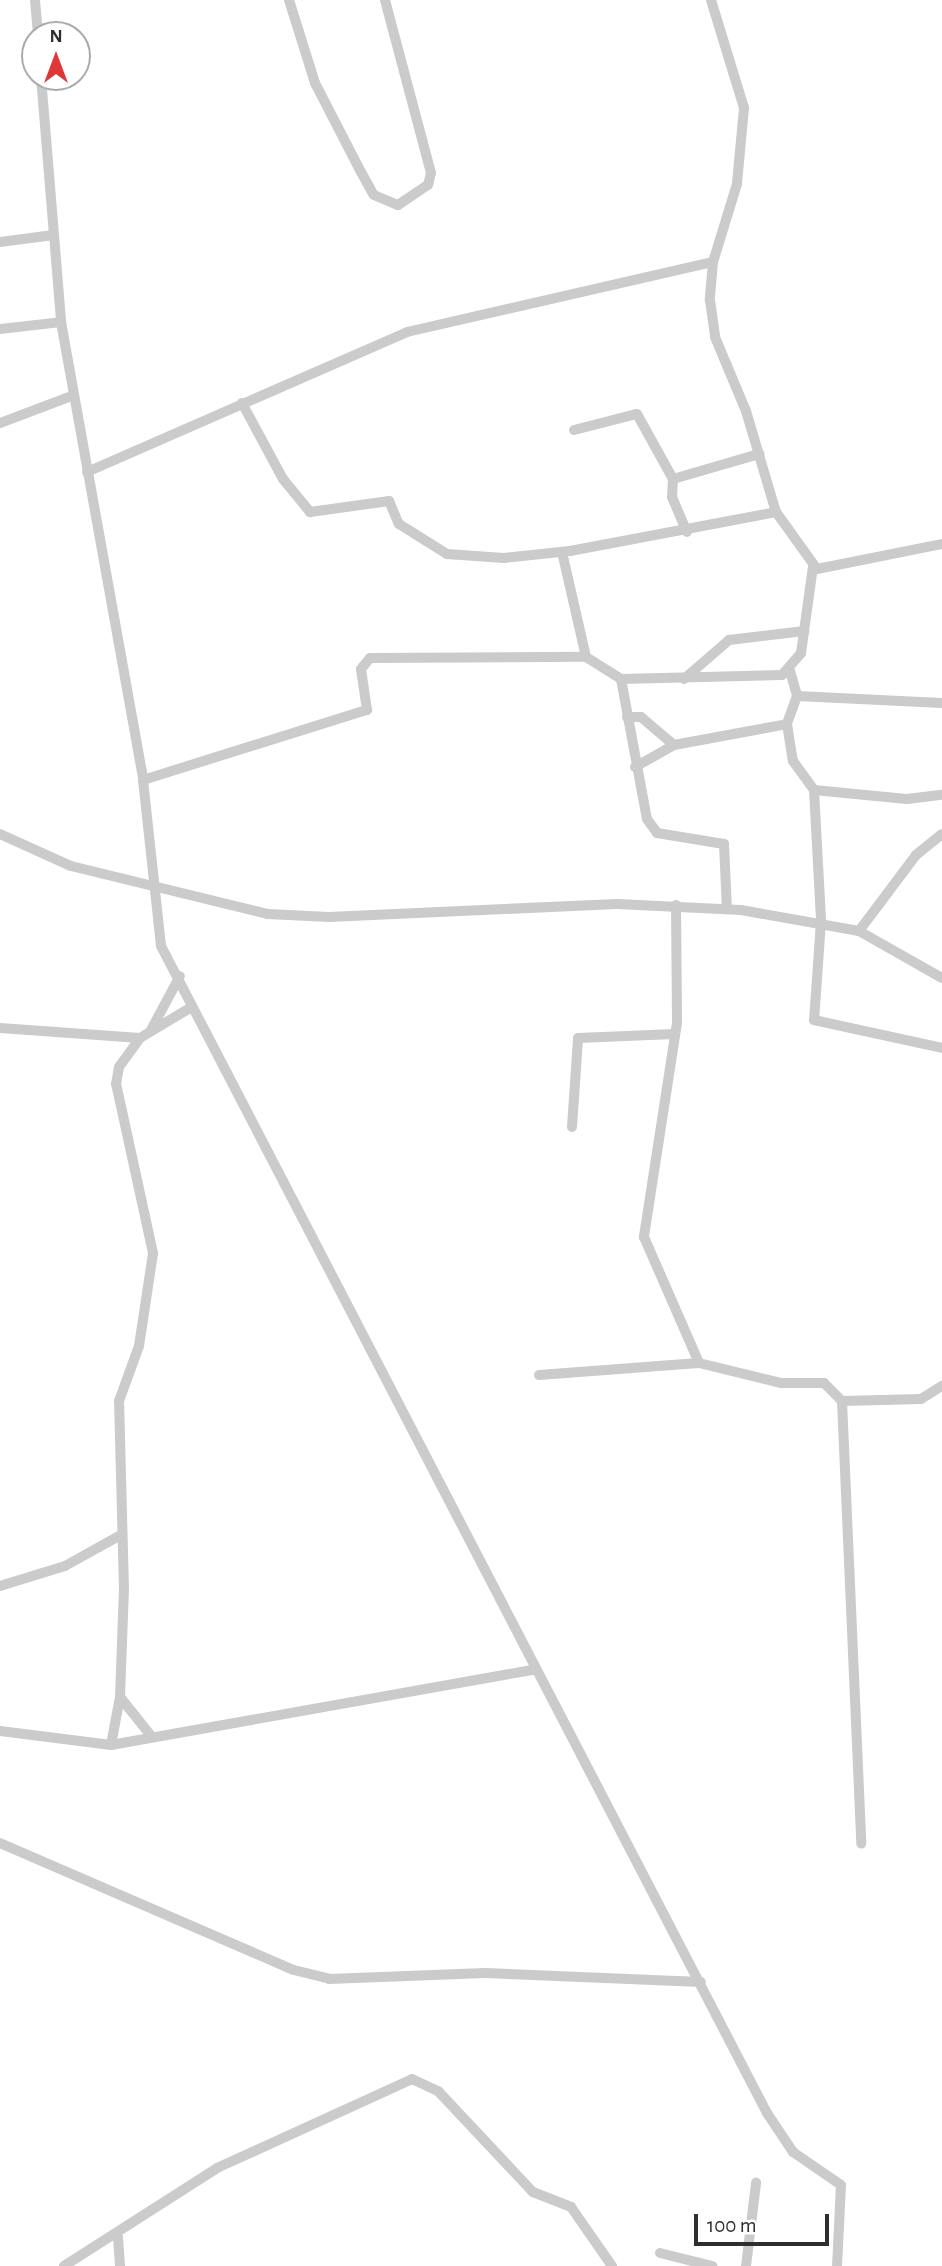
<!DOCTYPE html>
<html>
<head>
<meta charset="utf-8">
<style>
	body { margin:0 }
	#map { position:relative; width:942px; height:2266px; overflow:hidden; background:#fff; font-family:"Alegreya Sans",sans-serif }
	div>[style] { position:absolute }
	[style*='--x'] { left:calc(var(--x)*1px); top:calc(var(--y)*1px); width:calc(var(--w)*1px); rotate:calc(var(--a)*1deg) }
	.minor>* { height:10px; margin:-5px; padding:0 5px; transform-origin:5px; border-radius:5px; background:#cbcbcb }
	span { translate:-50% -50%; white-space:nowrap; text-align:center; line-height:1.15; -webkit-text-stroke:7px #fff; paint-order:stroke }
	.north { position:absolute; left:21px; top:21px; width:70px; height:70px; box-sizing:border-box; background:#fff; border:2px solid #ababab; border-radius:50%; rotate:0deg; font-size:19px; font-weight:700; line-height:28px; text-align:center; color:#2e2e2e }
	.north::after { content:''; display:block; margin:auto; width:24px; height:32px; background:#de3737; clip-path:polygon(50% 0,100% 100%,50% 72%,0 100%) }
	.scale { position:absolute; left:694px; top:2214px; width:135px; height:32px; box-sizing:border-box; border:4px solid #2e2e2e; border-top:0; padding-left:9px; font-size:21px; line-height:24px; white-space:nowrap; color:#2e2e2e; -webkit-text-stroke:5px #fff; paint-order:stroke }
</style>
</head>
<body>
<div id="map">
	<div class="minor">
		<i style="--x:35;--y:0;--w:35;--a:85"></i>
		<i style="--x:289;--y:0;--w:87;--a:72.6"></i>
		<i style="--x:315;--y:83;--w:100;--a:62.7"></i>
		<i style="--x:361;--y:172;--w:26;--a:61"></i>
		<i style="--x:374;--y:195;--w:26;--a:23"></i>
		<i style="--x:398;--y:205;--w:36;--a:-34"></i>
		<i style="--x:428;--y:185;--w:12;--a:-76"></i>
		<i style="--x:431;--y:173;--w:179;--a:-104.9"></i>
		<i style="--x:711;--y:0;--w:113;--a:73"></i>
		<i style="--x:744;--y:108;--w:76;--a:95.3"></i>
		<i style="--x:737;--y:184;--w:82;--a:107.1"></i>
		<i style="--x:713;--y:262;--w:38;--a:95"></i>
		<i style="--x:710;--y:300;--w:37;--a:82"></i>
		<i style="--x:715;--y:337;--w:80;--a:67.3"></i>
		<i style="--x:746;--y:411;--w:105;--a:73.5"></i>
		<i style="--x:776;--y:512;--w:70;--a:54.3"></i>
		<i style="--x:817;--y:569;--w:127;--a:-11.3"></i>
		<i style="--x:41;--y:77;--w:246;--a:85.3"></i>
		<i style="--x:61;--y:322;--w:465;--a:79.8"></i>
		<i style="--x:143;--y:780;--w:167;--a:83.8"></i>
		<i style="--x:161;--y:946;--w:1315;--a:62.56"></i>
		<i style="--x:767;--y:2113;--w:47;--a:56.3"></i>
		<i style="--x:793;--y:2152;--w:58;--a:34.5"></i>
		<i style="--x:841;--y:2185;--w:81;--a:92.8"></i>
		<i style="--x:0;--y:242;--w:54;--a:-7.4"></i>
		<i style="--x:0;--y:329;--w:61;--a:-6.5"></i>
		<i style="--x:242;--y:403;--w:86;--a:61.7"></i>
		<i style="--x:283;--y:479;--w:43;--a:50.7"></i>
		<i style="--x:310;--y:512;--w:80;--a:-7.9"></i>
		<i style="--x:389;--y:501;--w:25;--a:67"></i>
		<i style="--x:399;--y:524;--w:57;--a:32"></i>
		<i style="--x:447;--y:554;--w:57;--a:4"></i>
		<i style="--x:504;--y:558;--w:66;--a:-6.1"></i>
		<i style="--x:570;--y:551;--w:210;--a:-10.7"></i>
		<i style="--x:0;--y:423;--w:79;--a:-20.7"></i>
		<i style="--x:574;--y:430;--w:65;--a:-14.3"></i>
		<i style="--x:637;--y:414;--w:74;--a:61"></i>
		<i style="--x:673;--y:479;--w:18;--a:93"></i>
		<i style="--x:672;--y:497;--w:38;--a:67"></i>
		<i style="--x:87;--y:472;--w:349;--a:-23.6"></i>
		<i style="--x:407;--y:332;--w:314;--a:-12.9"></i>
		<i style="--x:673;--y:479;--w:90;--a:-16.2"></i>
		<i style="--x:562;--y:552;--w:108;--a:77.1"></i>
		<i style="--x:790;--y:671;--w:26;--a:74"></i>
		<i style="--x:797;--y:696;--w:30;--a:110"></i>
		<i style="--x:787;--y:724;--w:37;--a:81"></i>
		<i style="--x:793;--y:761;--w:36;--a:54"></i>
		<i style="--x:814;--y:790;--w:131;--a:86.9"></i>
		<i style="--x:821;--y:921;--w:99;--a:94"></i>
		<i style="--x:814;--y:1020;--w:131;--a:12.3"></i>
		<i style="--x:621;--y:679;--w:142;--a:79.5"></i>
		<i style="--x:647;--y:819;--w:17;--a:54"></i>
		<i style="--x:657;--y:833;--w:68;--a:9.3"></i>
		<i style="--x:724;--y:844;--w:65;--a:87.4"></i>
		<i style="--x:684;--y:679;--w:60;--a:-40.9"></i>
		<i style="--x:729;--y:640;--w:76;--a:-6.8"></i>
		<i style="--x:797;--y:696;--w:145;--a:2.8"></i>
		<i style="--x:627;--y:717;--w:14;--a:0"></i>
		<i style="--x:641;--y:717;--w:43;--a:40.3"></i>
		<i style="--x:635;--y:767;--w:45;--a:-29.4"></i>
		<i style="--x:674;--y:745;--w:115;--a:-10.5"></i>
		<i style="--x:143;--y:780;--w:235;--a:-17.4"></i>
		<i style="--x:367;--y:710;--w:41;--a:-98.3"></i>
		<i style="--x:361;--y:669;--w:14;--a:-51"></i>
		<i style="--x:370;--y:658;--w:216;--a:-0.3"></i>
		<i style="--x:586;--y:657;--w:41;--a:32.2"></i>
		<i style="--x:621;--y:679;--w:161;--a:-1.4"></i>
		<i style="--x:782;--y:675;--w:29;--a:-49"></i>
		<i style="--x:801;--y:653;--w:88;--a:-82.1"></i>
		<i style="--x:814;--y:790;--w:93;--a:5.5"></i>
		<i style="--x:907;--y:799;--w:35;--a:-7"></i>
		<i style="--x:0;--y:834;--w:78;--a:24.3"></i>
		<i style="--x:71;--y:866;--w:203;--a:13.7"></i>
		<i style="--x:268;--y:914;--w:61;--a:2.8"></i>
		<i style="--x:329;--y:917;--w:288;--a:-2.6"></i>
		<i style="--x:617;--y:904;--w:124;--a:2.8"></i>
		<i style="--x:741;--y:910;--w:120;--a:10.1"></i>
		<i style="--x:859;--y:931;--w:95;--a:29.5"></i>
		<i style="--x:676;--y:905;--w:118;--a:89.5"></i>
		<i style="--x:677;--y:1023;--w:217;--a:98.8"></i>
		<i style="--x:644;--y:1237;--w:137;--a:66.4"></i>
		<i style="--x:859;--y:931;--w:95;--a:-53.1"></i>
		<i style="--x:916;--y:855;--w:33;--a:-39"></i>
		<i style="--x:0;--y:1028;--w:140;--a:4.1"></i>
		<i style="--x:151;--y:1030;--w:61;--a:-61.8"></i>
		<i style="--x:572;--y:1127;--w:89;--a:-86.1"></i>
		<i style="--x:578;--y:1038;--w:97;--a:-2.4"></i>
		<i style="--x:539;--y:1375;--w:160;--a:-4.3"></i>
		<i style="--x:699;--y:1363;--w:84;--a:13.7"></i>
		<i style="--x:781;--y:1383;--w:43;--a:0"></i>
		<i style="--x:824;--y:1383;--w:25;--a:45"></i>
		<i style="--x:842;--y:1401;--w:79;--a:-1.5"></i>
		<i style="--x:921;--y:1399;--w:25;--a:-32"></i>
		<i style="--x:842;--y:1401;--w:443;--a:87.5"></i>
		<i style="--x:0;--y:1586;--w:68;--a:-17.1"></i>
		<i style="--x:65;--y:1566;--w:64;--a:-29"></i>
		<i style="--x:120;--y:1697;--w:51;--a:51.3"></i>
		<i style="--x:0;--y:1731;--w:112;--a:7.2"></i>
		<i style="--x:111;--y:1745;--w:432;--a:-10.1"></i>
		<i style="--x:111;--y:1745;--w:49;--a:-79.4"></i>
		<i style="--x:120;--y:1697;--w:107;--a:-87.9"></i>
		<i style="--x:124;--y:1590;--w:189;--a:-91.5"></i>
		<i style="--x:119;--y:1401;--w:59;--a:-70"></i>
		<i style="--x:139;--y:1346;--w:94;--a:-81.4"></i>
		<i style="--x:153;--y:1253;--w:173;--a:-102.3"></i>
		<i style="--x:116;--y:1084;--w:17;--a:-80"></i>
		<i style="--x:119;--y:1067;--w:36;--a:-54"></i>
		<i style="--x:140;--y:1038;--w:58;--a:-31"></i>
		<i style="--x:0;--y:1843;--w:320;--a:23.4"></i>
		<i style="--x:294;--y:1970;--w:36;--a:14"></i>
		<i style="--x:329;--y:1979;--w:156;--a:-2.2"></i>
		<i style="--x:485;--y:1973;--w:216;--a:2.4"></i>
		<i style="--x:118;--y:2237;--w:29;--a:86"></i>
		<i style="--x:660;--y:2253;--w:54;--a:14"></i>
		<i style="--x:64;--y:2266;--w:182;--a:-32.6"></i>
		<i style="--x:217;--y:2168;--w:214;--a:-24.5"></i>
		<i style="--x:412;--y:2079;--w:29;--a:25"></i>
		<i style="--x:438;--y:2091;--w:139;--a:46.8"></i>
		<i style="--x:533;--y:2192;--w:41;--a:21.5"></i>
		<i style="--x:571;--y:2207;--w:72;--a:55.2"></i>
		<i style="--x:746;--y:2266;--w:84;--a:-83.1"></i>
	</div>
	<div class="north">N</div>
	<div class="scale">100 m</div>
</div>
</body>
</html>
